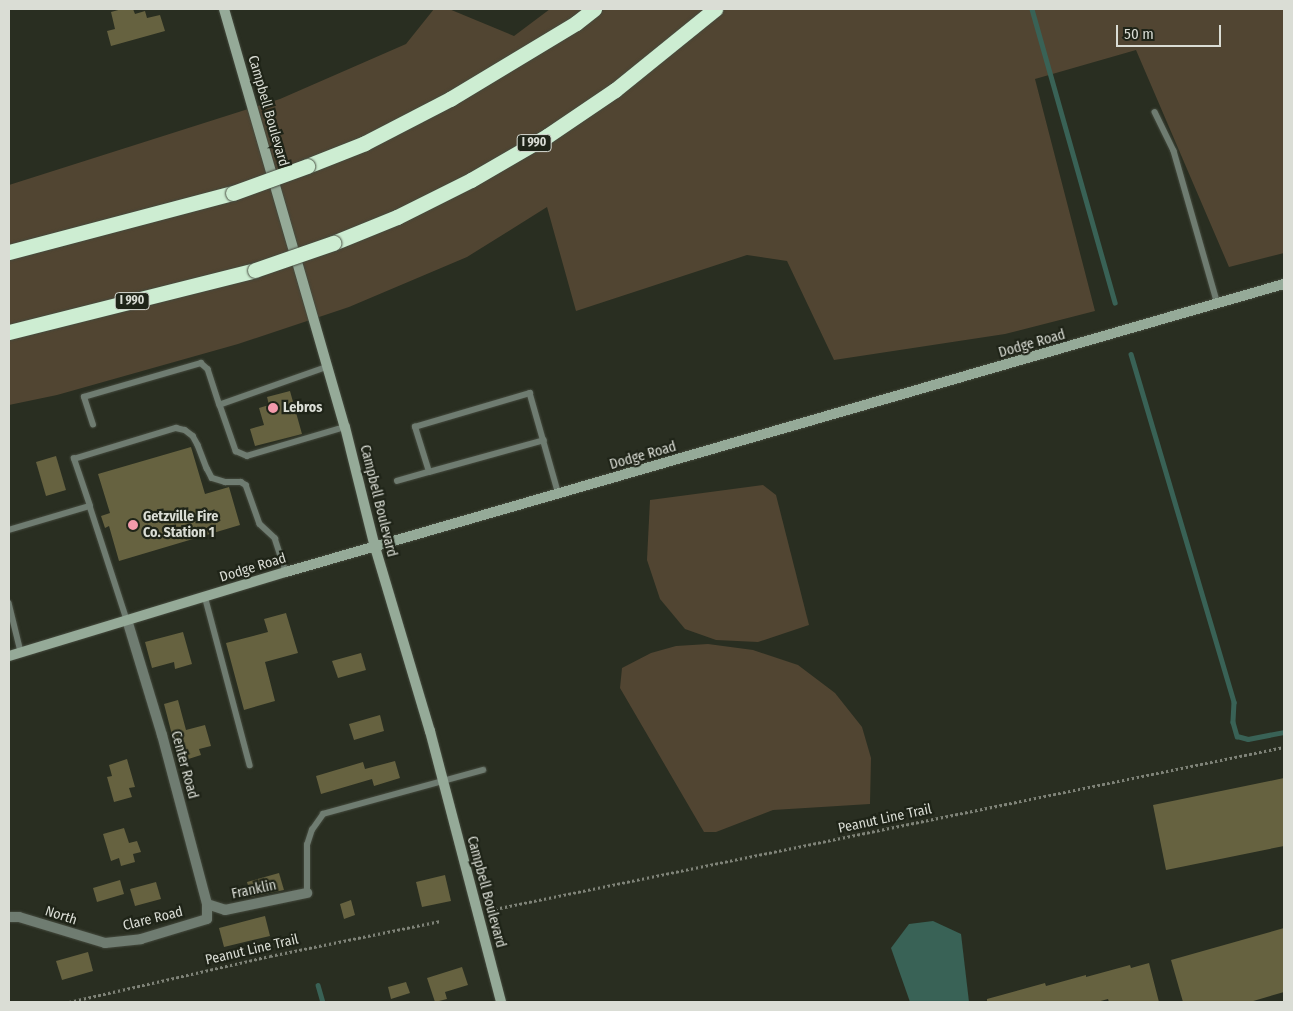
<!DOCTYPE html>
<html>
<head>
<meta charset="utf-8">
<style>
	body { margin:0 }
	#map { position:relative; width:1293px; height:1011px; overflow:hidden; background:#292e21; font-family:"Fira Sans Condensed",sans-serif }
	div>[style] { position:absolute }
	[style*='--x'] { left:calc(var(--x)*1px); top:calc(var(--y)*1px); width:calc(var(--w)*1px); rotate:calc(var(--a)*1deg) }
	.green>* { inset:0; background:#514532 }
	.water>* { inset:0; background:#396256 }
	.stream>* { height:4.5px; margin:-2.25px; padding:0 2.25px; transform-origin:2.25px; border-radius:2.25px; background:#396256 }
	.building>* { inset:0; background:#666240 }
	.path>* { height:2.5px; margin-top:-1.25px; transform-origin:0; background:repeating-linear-gradient(90deg,#7e8277 0 2.5px,transparent 0 5px) }
	.roads { filter:drop-shadow(0 0 1px #454a3e) drop-shadow(0 0 1px #454a3e) }
	.lane>* { height:5.5px; margin:-2.75px; padding:0 2.75px; transform-origin:2.75px; border-radius:2.75px; background:#6f7c71 }
	.street>* { height:10px; margin:-5px; padding:0 5px; transform-origin:5px; border-radius:5px; background:#6f7c71 }
	.secondary>* { height:10px; margin:-5px; padding:0 5px; transform-origin:5px; border-radius:5px; background:#95aa98 }
	.highway>* { height:15px; margin:-7.5px; padding:0 7.5px; transform-origin:7.5px; border-radius:7.5px; background:#cdedd2 }
	.bridges { filter:drop-shadow(0 0 1px #454a3e) drop-shadow(0 0 1px #454a3e) }
	.highway-bridge>* { height:15px; margin:-7.5px; padding:0 7.5px; transform-origin:7.5px; border-radius:7.5px; background:#cdedd2 }
	.dots>* { width:14px; height:14px; translate:-50% -50%; box-sizing:border-box; border:2px solid #1f2418; border-radius:50% }
	span { translate:-50% -50%; white-space:nowrap; text-align:center; line-height:1.15; -webkit-text-stroke:4.5px #1f2418; paint-order:stroke }
	.shield-label span { padding:1px 4px; background:#1f2418; border:1px solid; border-radius:4px; -webkit-text-stroke-width:0 }
	.shield-label { font-size:12px; color:#daddd5; font-weight:700 }
	.street-label { font-size:14px; color:#daddd5 }
	.poi-label { font-size:14px; color:#daddd5; font-weight:700 }
	.left { translate:0 -50%; text-align:left }
	.frame { position:absolute; inset:0; border:10px solid #daddd5; pointer-events:none }
	.scale { position:absolute; left:1116px; top:25px; width:105px; height:22px; box-sizing:border-box; border:2px solid #daddd5; border-top:0; padding-left:6px; font-size:15px; line-height:18px; white-space:nowrap; color:#daddd5; -webkit-text-stroke:4px #1f2418; paint-order:stroke }
</style>
</head>
<body>
<div id="map">
	<div class="green">
		<i style="clip-path:polygon(434px 9px,449px 9px,514px 36px,550px 9px,1284px 9px,1284px 253px,1229px 267px,1136px 50px,1035px 79px,1095px 311px,1005px 334px,834px 360px,787px 261px,747px 255px,576px 311px,547px 207px,467px 257px,349px 307px,238px 344px,57px 395px,9px 405px,9px 185px,280px 99px,406px 44px)"></i>
		<i style="clip-path:polygon(763px 485px,776px 495px,809px 625px,758px 642px,716px 640px,685px 629px,660px 599px,647px 560px,650px 500px)"></i>
		<i style="clip-path:polygon(708px 644px,753px 650px,798px 665px,835px 693px,862px 727px,871px 758px,870px 804px,773px 810px,716px 832px,704px 832px,620px 688px,622px 668px,651px 653px,676px 646px)"></i>
	</div>
	<div class="water">
		<i style="clip-path:polygon(933px 921px,961px 934px,969px 1002px,910px 1002px,891px 948px,909px 924px)"></i>
	</div>
	<div class="stream">
		<i style="--x:1032;--y:9;--w:305;--a:74.2"></i>
		<i style="--x:1131;--y:354;--w:363;--a:73.5"></i>
		<i style="--x:1234;--y:702;--w:20;--a:93"></i>
		<i style="--x:1233;--y:722;--w:15;--a:74"></i>
		<i style="--x:1237;--y:736;--w:11;--a:15"></i>
		<i style="--x:1248;--y:739;--w:37;--a:-11"></i>
		<i style="--x:318;--y:985;--w:18;--a:74"></i>
	</div>
	<div class="building">
		<i style="clip-path:polygon(122px 9px,133px 9px,135px 14px,145px 11px,147px 18px,160px 15px,165px 31px,111px 46px,107px 31px,115px 29px,111px 12px)"></i>
		<i style="clip-path:polygon(290px 391px,302px 434px,255px 446px,250px 429px,264px 425px,259px 408px,269px 405px,267px 397px)"></i>
		<i style="clip-path:polygon(191px 447px,205px 494px,229px 487px,240px 525px,119px 561px,109px 526px,105px 528px,101px 516px,110px 513px,98px 474px)"></i>
		<i style="clip-path:polygon(56px 456px,66px 490px,46px 496px,36px 462px)"></i>
		<i style="clip-path:polygon(286px 613px,298px 653px,265px 662px,275px 701px,244px 710px,226px 643px,268px 632px,264px 619px)"></i>
		<i style="clip-path:polygon(183px 632px,192px 664px,175px 669px,174px 662px,152px 668px,145px 642px)"></i>
		<i style="clip-path:polygon(361px 653px,366px 670px,338px 678px,332px 661px)"></i>
		<i style="clip-path:polygon(178px 700px,186px 730px,205px 725px,211px 746px,199px 749px,201px 755px,179px 762px,164px 704px)"></i>
		<i style="clip-path:polygon(380px 715px,384px 731px,354px 740px,349px 724px)"></i>
		<i style="clip-path:polygon(127px 759px,135px 787px,129px 788px,132px 797px,114px 802px,107px 777px,112px 776px,109px 765px)"></i>
		<i style="clip-path:polygon(395px 761px,400px 778px,374px 786px,372px 779px,321px 794px,316px 776px,363px 762px,365px 769px)"></i>
		<i style="clip-path:polygon(1284px 778px,1284px 846px,1166px 870px,1153px 805px)"></i>
		<i style="clip-path:polygon(124px 828px,129px 843px,137px 841px,141px 852px,133px 854px,135px 862px,121px 866px,119px 858px,111px 861px,103px 834px)"></i>
		<i style="clip-path:polygon(279px 873px,284px 890px,251px 897px,247px 882px)"></i>
		<i style="clip-path:polygon(445px 875px,451px 901px,422px 907px,416px 882px)"></i>
		<i style="clip-path:polygon(120px 880px,124px 894px,97px 902px,93px 888px)"></i>
		<i style="clip-path:polygon(156px 882px,161px 899px,135px 906px,130px 889px)"></i>
		<i style="clip-path:polygon(351px 900px,355px 915px,344px 919px,340px 904px)"></i>
		<i style="clip-path:polygon(265px 916px,270px 936px,224px 947px,219px 928px)"></i>
		<i style="clip-path:polygon(1284px 928px,1284px 992px,1250px 1002px,1183px 1002px,1171px 960px)"></i>
		<i style="clip-path:polygon(88px 952px,93px 971px,62px 980px,56px 961px)"></i>
		<i style="clip-path:polygon(1149px 963px,1159px 1002px,1109px 1002px,1108px 999px,1097px 1002px,987px 1002px,987px 999px,1045px 983px,1046px 986px,1086px 975px,1086px 977px,1130px 965px,1131px 968px)"></i>
		<i style="clip-path:polygon(462px 967px,468px 985px,445px 992px,447px 999px,435px 1002px,427px 978px)"></i>
		<i style="clip-path:polygon(406px 982px,410px 993px,391px 999px,388px 987px)"></i>
	</div>
	<div class="path">
		<i style="--x:490;--y:910;--w:811;--a:-11.6"></i>
		<i style="--x:69;--y:1002;--w:206;--a:-12.9"></i>
		<i style="--x:270;--y:956;--w:174;--a:-11.6"></i>
	</div>
	<div class="roads">
		<div class="lane">
			<i style="--x:1155;--y:112;--w:43;--a:64"></i>
			<i style="--x:1174;--y:151;--w:159;--a:74"></i>
			<i style="--x:328;--y:367;--w:114;--a:160.6"></i>
			<i style="--x:220;--y:405;--w:49;--a:70.8"></i>
			<i style="--x:236;--y:451;--w:12;--a:24"></i>
			<i style="--x:247;--y:456;--w:102;--a:-16.5"></i>
			<i style="--x:93;--y:425;--w:29;--a:-108"></i>
			<i style="--x:84;--y:397;--w:122;--a:-16.2"></i>
			<i style="--x:201;--y:363;--w:9;--a:41"></i>
			<i style="--x:208;--y:369;--w:38;--a:72"></i>
			<i style="--x:429;--y:472;--w:119;--a:-15.5"></i>
			<i style="--x:397;--y:481;--w:33;--a:-16"></i>
			<i style="--x:429;--y:472;--w:47;--a:-107.3"></i>
			<i style="--x:415;--y:427;--w:120;--a:-16.5"></i>
			<i style="--x:530;--y:393;--w:106;--a:74.1"></i>
			<i style="--x:90;--y:506;--w:50;--a:-108.8"></i>
			<i style="--x:74;--y:459;--w:107;--a:-16.9"></i>
			<i style="--x:176;--y:428;--w:9;--a:13"></i>
			<i style="--x:185;--y:430;--w:10;--a:37"></i>
			<i style="--x:193;--y:436;--w:10;--a:61"></i>
			<i style="--x:198;--y:445;--w:25;--a:69"></i>
			<i style="--x:207;--y:468;--w:11;--a:63"></i>
			<i style="--x:212;--y:478;--w:14;--a:17"></i>
			<i style="--x:225;--y:482;--w:16;--a:0"></i>
			<i style="--x:241;--y:482;--w:6;--a:31"></i>
			<i style="--x:246;--y:485;--w:41;--a:70.3"></i>
			<i style="--x:260;--y:524;--w:21;--a:43"></i>
			<i style="--x:275;--y:538;--w:36;--a:72"></i>
			<i style="--x:9;--y:530;--w:84;--a:-16.5"></i>
			<i style="--x:90;--y:506;--w:120;--a:72"></i>
			<i style="--x:205;--y:596;--w:175;--a:75.1"></i>
			<i style="--x:9;--y:603;--w:50;--a:76.2"></i>
			<i style="--x:307;--y:893;--w:48;--a:-90"></i>
			<i style="--x:307;--y:845;--w:16;--a:-72"></i>
			<i style="--x:312;--y:830;--w:19;--a:-55"></i>
			<i style="--x:323;--y:814;--w:166;--a:-15.4"></i>
		</div>
		<div class="street">
			<i style="--x:207;--y:904;--w:19;--a:18"></i>
			<i style="--x:225;--y:910;--w:84;--a:-11.7"></i>
			<i style="--x:9;--y:917;--w:10;--a:0"></i>
			<i style="--x:19;--y:917;--w:90;--a:16.8"></i>
			<i style="--x:105;--y:943;--w:36;--a:-6"></i>
			<i style="--x:141;--y:939;--w:69;--a:-16.9"></i>
			<i style="--x:207;--y:919;--w:15;--a:-90"></i>
			<i style="--x:207;--y:904;--w:175;--a:-104.9"></i>
			<i style="--x:162;--y:735;--w:120;--a:-106.9"></i>
		</div>
		<div class="secondary">
			<i style="--x:224;--y:9;--w:435;--a:73.9"></i>
			<i style="--x:345;--y:427;--w:124;--a:76"></i>
			<i style="--x:375;--y:547;--w:192;--a:73.4"></i>
			<i style="--x:430;--y:731;--w:280;--a:75.3"></i>
			<i style="--x:9;--y:656;--w:289;--a:-16.9"></i>
			<i style="--x:286;--y:572;--w:1039;--a:-16.1"></i>
		</div>
		<div class="highway">
			<i style="--x:307;--y:166;--w:62;--a:-21.6"></i>
			<i style="--x:365;--y:143;--w:96;--a:-27.4"></i>
			<i style="--x:450;--y:99;--w:147;--a:-31.1"></i>
			<i style="--x:576;--y:23;--w:23;--a:-38"></i>
			<i style="--x:333;--y:243;--w:69;--a:-22.1"></i>
			<i style="--x:397;--y:217;--w:83;--a:-26.6"></i>
			<i style="--x:471;--y:180;--w:88;--a:-30.1"></i>
			<i style="--x:547;--y:136;--w:82;--a:-34.1"></i>
			<i style="--x:615;--y:90;--w:129;--a:-39"></i>
			<i style="--x:9;--y:252;--w:232;--a:-14.8"></i>
			<i style="--x:9;--y:332;--w:254;--a:-14.1"></i>
		</div>
	</div>
	<div class="bridges">
		<div class="highway-bridge">
			<i style="--x:233;--y:193;--w:79;--a:-20"></i>
			<i style="--x:255;--y:270;--w:83;--a:-19.1"></i>
		</div>
	</div>
	<div class="dots">
		<i style="left:273px;top:408px;background:#f39aab"></i>
		<i style="left:133px;top:525px;background:#f39aab"></i>
	</div>
	<div class="shield-label">
		<span style="left:534px;top:143px">I 990</span>
		<span style="left:132px;top:301px">I 990</span>
	</div>
	<div class="street-label">
		<span style="left:268px;top:111px;rotate:74deg">Campbell Boulevard</span>
		<span style="left:1032px;top:344px;rotate:-16deg">Dodge Road</span>
		<span style="left:643px;top:456px;rotate:-16deg">Dodge Road</span>
		<span style="left:378px;top:501px;rotate:76deg">Campbell Boulevard</span>
		<span style="left:253px;top:568px;rotate:-17deg">Dodge Road</span>
		<span style="left:184px;top:765px;rotate:75deg">Center Road</span>
		<span style="left:885px;top:819px;rotate:-12deg">Peanut Line Trail</span>
		<span style="left:254px;top:890px;rotate:-12deg">Franklin</span>
		<span style="left:486px;top:892px;rotate:75deg">Campbell Boulevard</span>
		<span style="left:61px;top:916px;rotate:18deg">North</span>
		<span style="left:153px;top:919px;rotate:-14deg">Clare Road</span>
		<span style="left:252px;top:950px;rotate:-13deg">Peanut Line Trail</span>
	</div>
	<div class="poi-label">
		<span class="left" style="left:283px;top:408px">Lebros</span>
		<span class="left" style="left:143px;top:525px">Getzville Fire<br>Co. Station 1</span>
	</div>
	<div class="frame"></div>
	<div class="scale">50 m</div>
</div>
</body>
</html>
